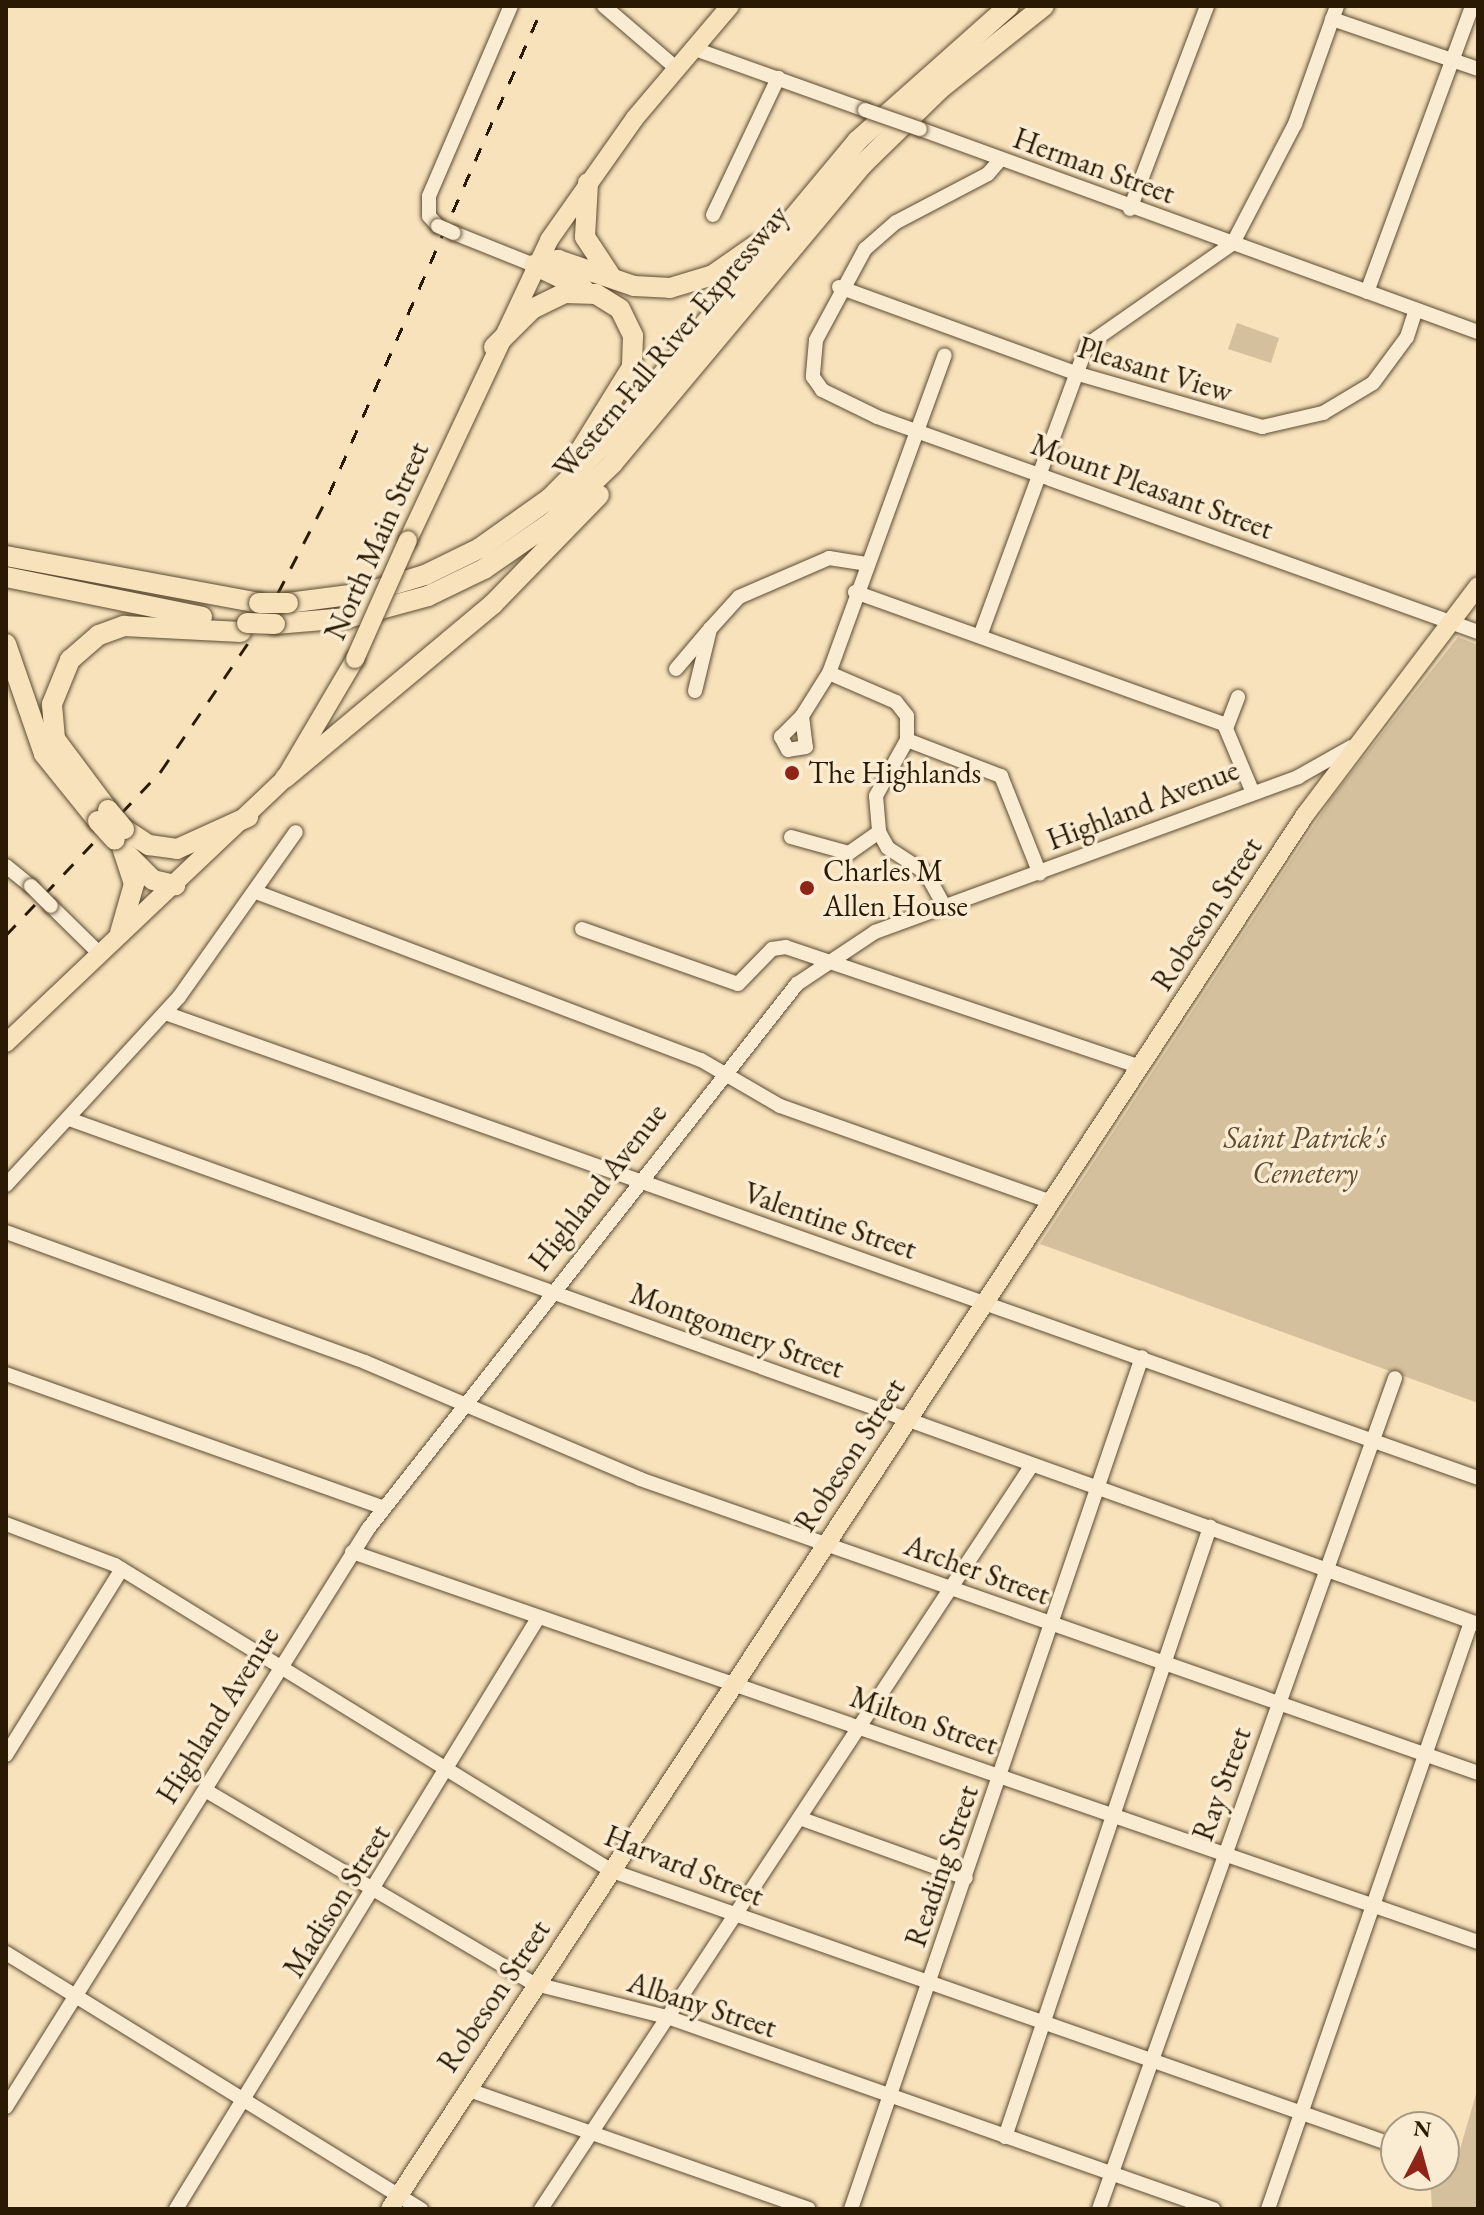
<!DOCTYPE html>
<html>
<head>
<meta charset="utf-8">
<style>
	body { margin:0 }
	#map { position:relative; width:1484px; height:2215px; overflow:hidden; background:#f7e2bc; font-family:"EB Garamond",serif }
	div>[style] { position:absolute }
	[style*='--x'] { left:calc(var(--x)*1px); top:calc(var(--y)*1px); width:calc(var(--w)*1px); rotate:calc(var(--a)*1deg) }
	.green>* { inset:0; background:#d4c09d }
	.roads { filter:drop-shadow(0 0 2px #5d4c32) drop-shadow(0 0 2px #5d4c32) }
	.minor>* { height:14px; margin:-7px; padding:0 7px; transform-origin:7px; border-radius:7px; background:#faecd3 }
	.major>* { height:18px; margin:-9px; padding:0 9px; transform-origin:9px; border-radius:9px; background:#f7e2bc }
	.highway>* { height:20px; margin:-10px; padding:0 10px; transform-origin:10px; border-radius:10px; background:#f7e2bc }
	.rail>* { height:3px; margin-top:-1.5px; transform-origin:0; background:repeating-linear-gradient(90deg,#2a1a04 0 14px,transparent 0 28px) }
	.bridges { filter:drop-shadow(0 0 2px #5d4c32) drop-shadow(0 0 2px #5d4c32) }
	.minor-bridge>* { height:14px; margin:-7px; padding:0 7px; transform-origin:7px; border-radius:7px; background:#faecd3 }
	.major-bridge>* { height:18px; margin:-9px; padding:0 9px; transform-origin:9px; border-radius:9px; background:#f7e2bc }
	.highway-bridge>* { height:20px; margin:-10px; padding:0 10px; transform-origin:10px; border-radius:10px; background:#f7e2bc }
	.dots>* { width:22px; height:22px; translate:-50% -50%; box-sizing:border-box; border:4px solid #faecd3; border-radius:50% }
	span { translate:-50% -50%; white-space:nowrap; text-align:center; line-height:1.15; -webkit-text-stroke:7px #faecd3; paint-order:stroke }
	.street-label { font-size:30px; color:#2a1a04 }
	.poi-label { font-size:30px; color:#2a1a04 }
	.left { translate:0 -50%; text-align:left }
	.park-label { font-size:30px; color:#5d4c32; font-style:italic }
	.frame { position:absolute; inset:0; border:8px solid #2a1a04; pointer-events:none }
	.north { position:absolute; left:1380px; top:2111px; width:80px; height:80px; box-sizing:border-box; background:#faecd3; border:2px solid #a79880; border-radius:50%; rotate:6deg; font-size:22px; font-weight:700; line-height:32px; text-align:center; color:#2a1a04 }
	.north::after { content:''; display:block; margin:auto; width:28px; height:36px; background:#8f2418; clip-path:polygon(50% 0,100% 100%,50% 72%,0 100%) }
</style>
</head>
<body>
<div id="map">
	<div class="green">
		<i style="clip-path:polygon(1237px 323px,1279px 338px,1271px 363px,1228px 349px)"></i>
		<i style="clip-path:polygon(1458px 637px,1478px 645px,1478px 1403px,1040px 1244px,1333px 796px)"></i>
		<i style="clip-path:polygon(1478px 2087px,1478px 2209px,1432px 2209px,1430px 2175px,1454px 2170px)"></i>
	</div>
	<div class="roads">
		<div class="minor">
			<i style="--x:604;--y:6;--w:95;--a:40.7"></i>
			<i style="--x:1332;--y:19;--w:154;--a:18.9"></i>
			<i style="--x:692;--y:48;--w:184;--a:19.7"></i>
			<i style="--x:920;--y:129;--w:594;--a:19.99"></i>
			<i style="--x:1000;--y:160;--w:18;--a:131"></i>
			<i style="--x:988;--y:174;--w:104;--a:152.4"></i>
			<i style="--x:896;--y:222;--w:41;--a:138.9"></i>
			<i style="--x:865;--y:249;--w:103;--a:118.3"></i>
			<i style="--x:816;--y:340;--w:37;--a:95"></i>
			<i style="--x:813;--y:377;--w:16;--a:55"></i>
			<i style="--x:822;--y:390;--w:61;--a:26.1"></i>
			<i style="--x:877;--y:417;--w:638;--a:19.68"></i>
			<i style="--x:1130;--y:209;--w:217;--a:-69.2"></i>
			<i style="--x:713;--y:215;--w:152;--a:-64.6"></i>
			<i style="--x:438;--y:226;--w:13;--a:-132"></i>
			<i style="--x:429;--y:216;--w:20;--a:-90"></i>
			<i style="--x:429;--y:196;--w:207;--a:-66.7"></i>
			<i style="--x:454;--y:233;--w:86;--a:21.8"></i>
			<i style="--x:839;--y:287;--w:251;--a:20"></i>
			<i style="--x:1075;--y:373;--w:195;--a:16.1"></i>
			<i style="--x:1262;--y:427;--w:63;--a:-12.9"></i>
			<i style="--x:1323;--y:413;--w:58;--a:-31"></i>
			<i style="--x:1373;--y:383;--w:57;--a:-53.5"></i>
			<i style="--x:1407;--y:337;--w:28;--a:-72"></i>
			<i style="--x:1367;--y:292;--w:305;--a:-69.8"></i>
			<i style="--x:855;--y:592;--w:392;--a:19.7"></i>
			<i style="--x:1224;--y:724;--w:75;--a:67.2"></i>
			<i style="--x:980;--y:636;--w:310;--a:-69.8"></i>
			<i style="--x:1087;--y:345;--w:178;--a:-34.9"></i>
			<i style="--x:1233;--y:243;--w:134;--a:-62.5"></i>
			<i style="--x:1295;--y:124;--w:125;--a:-70.4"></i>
			<i style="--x:676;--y:669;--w:52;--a:-49.6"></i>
			<i style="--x:829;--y:673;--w:73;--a:23.4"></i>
			<i style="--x:896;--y:702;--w:18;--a:52"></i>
			<i style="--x:907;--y:716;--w:24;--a:90"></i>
			<i style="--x:907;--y:740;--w:101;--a:21"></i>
			<i style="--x:1001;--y:776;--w:105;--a:68.3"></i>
			<i style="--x:695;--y:691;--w:64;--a:-76.4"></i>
			<i style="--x:710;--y:629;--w:43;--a:-47.8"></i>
			<i style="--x:739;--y:597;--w:98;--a:-23.4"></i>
			<i style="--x:829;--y:558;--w:36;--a:9"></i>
			<i style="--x:802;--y:716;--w:51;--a:-57.9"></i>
			<i style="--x:829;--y:673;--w:338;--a:-70"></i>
			<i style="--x:802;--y:716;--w:31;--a:83"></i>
			<i style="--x:806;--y:747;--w:18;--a:171"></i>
			<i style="--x:788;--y:750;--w:15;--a:-118"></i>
			<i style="--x:781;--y:737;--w:30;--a:-45"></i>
			<i style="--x:1227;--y:726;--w:31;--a:-69"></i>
			<i style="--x:907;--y:740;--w:64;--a:119"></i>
			<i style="--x:876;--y:796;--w:36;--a:85"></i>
			<i style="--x:879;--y:832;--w:18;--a:61"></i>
			<i style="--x:888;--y:848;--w:45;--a:33.3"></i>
			<i style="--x:926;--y:873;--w:39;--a:61"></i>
			<i style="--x:791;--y:837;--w:60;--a:15.4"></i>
			<i style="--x:849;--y:853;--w:37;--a:-35"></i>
			<i style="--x:6;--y:866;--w:32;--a:39"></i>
			<i style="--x:256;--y:892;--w:476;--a:20.7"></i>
			<i style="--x:701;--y:1060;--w:91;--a:30.2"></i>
			<i style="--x:780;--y:1106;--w:288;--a:19.5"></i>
			<i style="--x:51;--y:906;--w:66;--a:44.4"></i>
			<i style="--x:582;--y:929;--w:165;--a:19.4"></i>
			<i style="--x:738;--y:984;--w:49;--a:-45.8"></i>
			<i style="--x:772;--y:949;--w:14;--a:-8"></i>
			<i style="--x:786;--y:947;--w:374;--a:18.7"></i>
			<i style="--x:165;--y:1013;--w:1393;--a:19.5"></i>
			<i style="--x:69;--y:1119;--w:1497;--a:19.72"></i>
			<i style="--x:6;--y:1185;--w:255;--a:-47.4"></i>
			<i style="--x:179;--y:997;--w:202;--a:-54.7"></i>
			<i style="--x:6;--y:1232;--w:382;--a:19.9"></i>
			<i style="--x:365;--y:1362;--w:299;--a:23"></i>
			<i style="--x:640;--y:1479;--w:888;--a:19.33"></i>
			<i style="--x:6;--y:1374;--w:401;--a:19.5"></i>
			<i style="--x:6;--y:1524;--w:116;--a:20.6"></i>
			<i style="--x:115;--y:1565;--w:584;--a:31.62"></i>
			<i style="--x:612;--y:1871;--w:831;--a:19.33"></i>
			<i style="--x:352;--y:1552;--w:1192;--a:19.1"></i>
			<i style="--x:6;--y:1755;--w:219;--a:-58.1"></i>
			<i style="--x:205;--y:1790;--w:383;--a:30.5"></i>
			<i style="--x:535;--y:1984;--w:139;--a:14.1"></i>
			<i style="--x:670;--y:2018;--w:576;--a:19.38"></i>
			<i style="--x:802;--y:1819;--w:174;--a:19.8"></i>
			<i style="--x:6;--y:1953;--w:488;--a:31.7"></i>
			<i style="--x:466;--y:2089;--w:363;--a:19.3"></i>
			<i style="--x:6;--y:2107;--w:682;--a:-57.94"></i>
			<i style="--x:368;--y:1529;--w:694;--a:-51.79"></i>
			<i style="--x:797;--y:984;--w:94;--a:-33.7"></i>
			<i style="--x:875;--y:932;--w:451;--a:-20.1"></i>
			<i style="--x:1298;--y:777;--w:61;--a:-29.5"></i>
			<i style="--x:1005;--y:2137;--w:644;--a:-71.42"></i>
			<i style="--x:1444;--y:2162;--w:2;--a:27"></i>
			<i style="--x:176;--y:2209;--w:693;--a:-58.51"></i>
			<i style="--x:541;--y:2209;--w:891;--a:-56.58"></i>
			<i style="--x:851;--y:2209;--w:900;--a:-71.14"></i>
			<i style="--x:1099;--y:2209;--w:882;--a:-70.39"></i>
			<i style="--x:1268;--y:2209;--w:621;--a:-70.92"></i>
		</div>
		<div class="major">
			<i style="--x:408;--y:540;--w:331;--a:-64.8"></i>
			<i style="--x:549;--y:240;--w:149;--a:-54.8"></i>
			<i style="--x:635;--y:118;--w:147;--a:-49.7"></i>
			<i style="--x:6;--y:1043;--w:385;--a:-43.5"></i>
			<i style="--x:285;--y:778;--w:138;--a:-59.5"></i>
			<i style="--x:390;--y:2209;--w:1667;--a:-56.72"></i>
			<i style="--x:1305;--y:815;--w:287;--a:-52.9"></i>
		</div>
		<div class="highway">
			<i style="--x:588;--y:183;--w:54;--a:93.2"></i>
			<i style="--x:585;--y:237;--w:45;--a:56.7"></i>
			<i style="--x:534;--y:265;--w:25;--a:-12"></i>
			<i style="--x:558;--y:260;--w:80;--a:18.9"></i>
			<i style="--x:634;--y:286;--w:36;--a:3"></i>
			<i style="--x:670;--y:288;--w:45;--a:-16.8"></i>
			<i style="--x:713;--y:275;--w:52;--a:-34.9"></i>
			<i style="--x:534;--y:265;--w:55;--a:25.6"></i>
			<i style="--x:494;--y:347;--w:54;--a:-45"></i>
			<i style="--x:532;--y:309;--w:37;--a:-26"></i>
			<i style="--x:565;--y:293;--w:31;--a:2"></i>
			<i style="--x:596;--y:294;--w:28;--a:32"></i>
			<i style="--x:620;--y:309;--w:30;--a:64"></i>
			<i style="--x:633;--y:336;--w:31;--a:92"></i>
			<i style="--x:632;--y:367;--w:102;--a:121.8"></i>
			<i style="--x:6;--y:556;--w:257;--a:10.5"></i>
			<i style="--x:6;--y:577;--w:200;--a:11.5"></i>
			<i style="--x:288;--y:603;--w:78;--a:-7.4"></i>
			<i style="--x:365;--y:593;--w:63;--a:-16.7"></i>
			<i style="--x:425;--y:575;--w:61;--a:-26.1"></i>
			<i style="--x:480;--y:548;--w:85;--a:-35.4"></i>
			<i style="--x:549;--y:499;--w:85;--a:-45"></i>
			<i style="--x:609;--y:439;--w:388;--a:-50.2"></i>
			<i style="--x:857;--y:141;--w:203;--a:-41.6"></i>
			<i style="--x:275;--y:624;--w:72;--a:-4.8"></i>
			<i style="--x:347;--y:618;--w:84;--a:-15.2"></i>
			<i style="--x:428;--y:596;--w:62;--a:-25.7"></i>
			<i style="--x:484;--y:569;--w:83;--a:-34.7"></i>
			<i style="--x:552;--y:522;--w:85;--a:-44"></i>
			<i style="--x:613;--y:463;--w:390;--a:-50.1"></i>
			<i style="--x:863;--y:164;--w:107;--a:-44.2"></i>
			<i style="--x:940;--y:89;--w:133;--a:-38.6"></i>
			<i style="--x:6;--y:644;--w:116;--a:70.9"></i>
			<i style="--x:44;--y:754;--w:86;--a:51.1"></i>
			<i style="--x:285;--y:778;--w:271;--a:-39.9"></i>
			<i style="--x:493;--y:604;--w:152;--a:-45.8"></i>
			<i style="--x:108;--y:810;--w:89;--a:-126.7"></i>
			<i style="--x:55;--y:739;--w:35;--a:-95"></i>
			<i style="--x:52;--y:704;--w:48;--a:-67.8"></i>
			<i style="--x:70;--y:660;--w:38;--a:-41"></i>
			<i style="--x:99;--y:635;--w:27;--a:-20"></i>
			<i style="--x:124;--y:626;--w:117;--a:2.9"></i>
			<i style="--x:124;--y:829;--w:30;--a:33"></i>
			<i style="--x:149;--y:845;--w:28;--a:8"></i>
			<i style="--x:177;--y:849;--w:78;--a:-24.3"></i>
			<i style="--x:128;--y:855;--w:35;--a:45"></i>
			<i style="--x:153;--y:880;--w:23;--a:13"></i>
			<i style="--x:120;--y:933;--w:51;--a:-74.1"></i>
			<i style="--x:134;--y:884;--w:38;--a:-108"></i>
		</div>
	</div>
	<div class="rail">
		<i style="--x:6;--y:935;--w:226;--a:-46.6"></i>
		<i style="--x:161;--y:771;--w:185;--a:-55.8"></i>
		<i style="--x:265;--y:618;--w:140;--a:-62.7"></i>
		<i style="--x:329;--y:494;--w:533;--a:-66.32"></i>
	</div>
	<div class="bridges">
		<div class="minor-bridge">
			<i style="--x:865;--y:110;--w:58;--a:19.1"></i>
			<i style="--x:438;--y:226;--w:17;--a:24"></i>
			<i style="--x:31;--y:886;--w:28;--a:45"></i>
		</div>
		<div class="major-bridge">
			<i style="--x:355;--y:659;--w:130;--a:-66"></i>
		</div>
		<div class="highway-bridge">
			<i style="--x:259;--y:603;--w:29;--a:0"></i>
			<i style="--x:247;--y:623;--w:28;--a:2"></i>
			<i style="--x:108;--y:810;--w:25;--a:50"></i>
			<i style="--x:98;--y:821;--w:25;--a:48"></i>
		</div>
	</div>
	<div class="dots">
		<i style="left:792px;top:773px;background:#8f2418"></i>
		<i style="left:807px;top:888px;background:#8f2418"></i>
	</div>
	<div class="street-label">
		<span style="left:1094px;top:166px;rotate:20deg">Herman Street</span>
		<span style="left:671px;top:342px;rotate:-50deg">Western Fall River Expressway</span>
		<span style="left:1155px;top:370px;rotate:17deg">Pleasant View</span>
		<span style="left:1152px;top:487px;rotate:20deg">Mount Pleasant Street</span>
		<span style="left:377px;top:541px;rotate:-66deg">North Main Street</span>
		<span style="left:1143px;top:805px;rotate:-21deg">Highland Avenue</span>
		<span style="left:1207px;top:914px;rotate:-57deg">Robeson Street</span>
		<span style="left:598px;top:1187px;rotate:-52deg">Highland Avenue</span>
		<span style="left:830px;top:1221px;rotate:19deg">Valentine Street</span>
		<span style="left:737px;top:1331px;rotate:20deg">Montgomery Street</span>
		<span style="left:850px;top:1455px;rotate:-57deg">Robeson Street</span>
		<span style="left:977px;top:1570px;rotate:20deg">Archer Street</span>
		<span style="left:218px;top:1715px;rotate:-58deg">Highland Avenue</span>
		<span style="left:924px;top:1721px;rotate:19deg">Milton Street</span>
		<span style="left:1222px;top:1784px;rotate:-70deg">Ray Street</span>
		<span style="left:684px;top:1866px;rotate:22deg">Harvard Street</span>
		<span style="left:942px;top:1866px;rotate:-71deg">Reading Street</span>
		<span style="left:337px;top:1901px;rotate:-58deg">Madison Street</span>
		<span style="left:494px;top:1996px;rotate:-56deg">Robeson Street</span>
		<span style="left:702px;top:2005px;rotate:18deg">Albany Street</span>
	</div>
	<div class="poi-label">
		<span class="left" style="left:808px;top:773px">The Highlands</span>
		<span class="left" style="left:823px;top:888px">Charles M<br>Allen House</span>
	</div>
	<div class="park-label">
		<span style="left:1305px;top:1155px">Saint Patrick's<br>Cemetery</span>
	</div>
	<div class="frame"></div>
	<div class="north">N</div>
</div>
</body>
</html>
